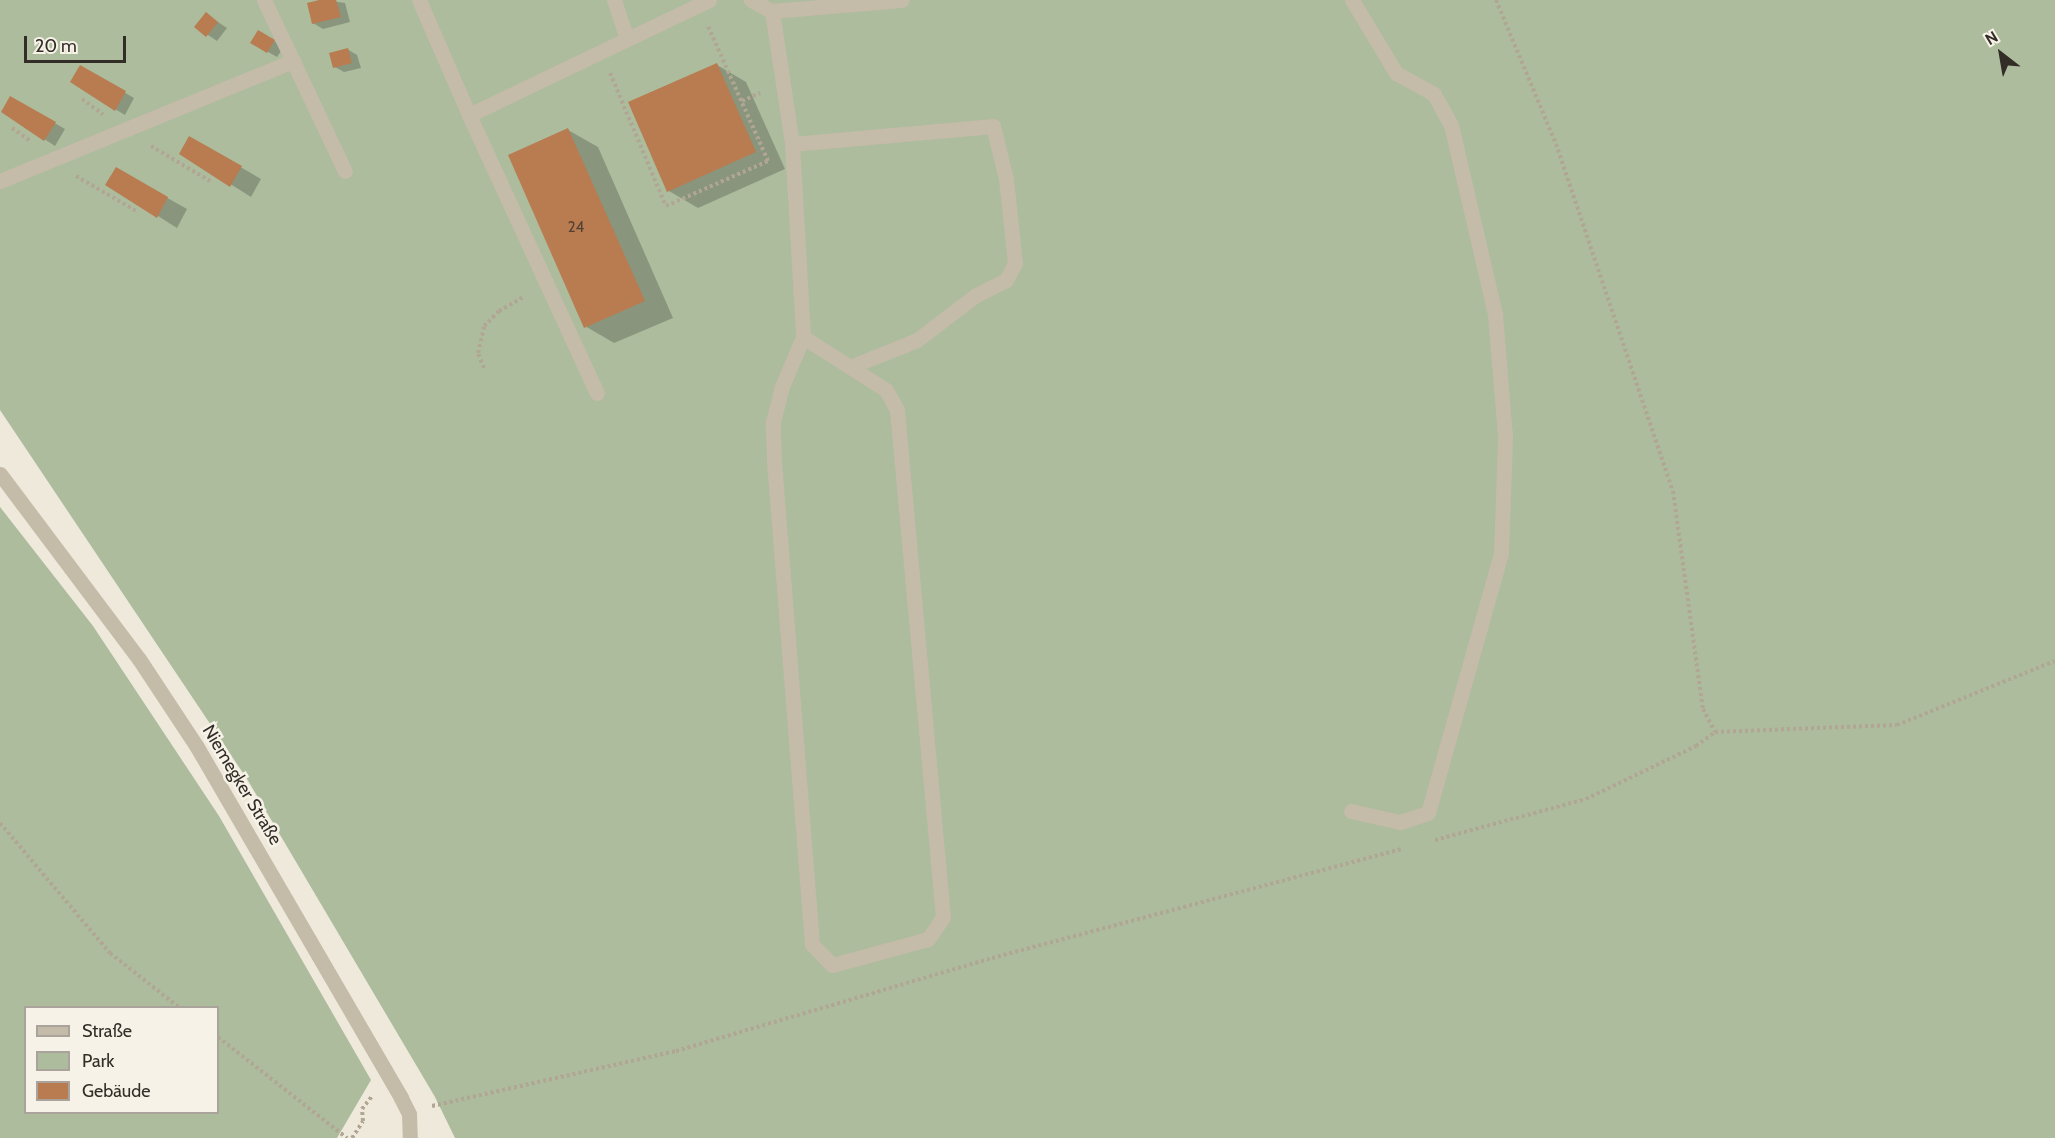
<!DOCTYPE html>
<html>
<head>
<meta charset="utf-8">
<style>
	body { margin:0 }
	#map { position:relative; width:2055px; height:1138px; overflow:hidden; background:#efe9dc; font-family:Cabin,sans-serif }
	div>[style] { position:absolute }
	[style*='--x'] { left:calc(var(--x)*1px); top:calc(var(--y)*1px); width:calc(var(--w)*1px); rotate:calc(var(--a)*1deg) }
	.green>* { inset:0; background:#acbc9d }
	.shadow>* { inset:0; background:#0003 }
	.building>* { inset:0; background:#b87c50 }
	.path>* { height:4px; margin-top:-2px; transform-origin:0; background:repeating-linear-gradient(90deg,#b1a593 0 3px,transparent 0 6px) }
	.lane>* { height:15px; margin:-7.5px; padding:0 7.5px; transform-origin:7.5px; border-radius:7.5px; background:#c5bba9 }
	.street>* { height:15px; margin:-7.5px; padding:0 7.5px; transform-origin:7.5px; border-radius:7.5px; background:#c5bba9 }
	span { translate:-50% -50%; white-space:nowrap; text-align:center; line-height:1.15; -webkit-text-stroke:5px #f7f2e7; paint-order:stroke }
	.number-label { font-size:15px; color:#544132 }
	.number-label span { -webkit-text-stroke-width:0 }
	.street-label { font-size:18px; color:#332d28 }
	.legend { position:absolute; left:24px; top:1006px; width:195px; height:108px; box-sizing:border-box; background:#f7f2e7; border:2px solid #a9a39b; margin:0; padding:8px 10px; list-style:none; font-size:18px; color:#332d28 }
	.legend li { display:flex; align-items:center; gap:12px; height:30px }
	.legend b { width:30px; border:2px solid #a9a39b }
	.north { position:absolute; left:1971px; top:24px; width:60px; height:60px; -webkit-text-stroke:4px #f7f2e7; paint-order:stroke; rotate:329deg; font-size:16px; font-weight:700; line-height:24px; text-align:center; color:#332d28 }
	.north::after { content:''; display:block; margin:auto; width:21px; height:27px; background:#332d28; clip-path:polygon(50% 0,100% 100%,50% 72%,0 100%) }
	.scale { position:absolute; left:24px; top:36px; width:102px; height:27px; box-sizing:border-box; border:3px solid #332d28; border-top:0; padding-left:8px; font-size:18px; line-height:21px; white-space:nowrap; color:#332d28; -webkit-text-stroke:4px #f7f2e7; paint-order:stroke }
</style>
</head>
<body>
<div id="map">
	<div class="green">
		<i style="clip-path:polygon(0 0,2055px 0,2055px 1138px,455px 1138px,435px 1097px,247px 779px,0 410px)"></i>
		<i style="clip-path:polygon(evenodd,0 507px,93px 626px,219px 816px,371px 1080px,337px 1138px,0 1138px,0 507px,26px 1008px,218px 1008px,218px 1112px,26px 1112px,26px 1008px)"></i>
	</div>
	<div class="shadow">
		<i style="clip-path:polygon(325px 0,345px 3px,350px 22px,323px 29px,313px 23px)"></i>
		<i style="clip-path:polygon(206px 14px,227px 28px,217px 41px,196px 27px)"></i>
		<i style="clip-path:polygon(259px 32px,284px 47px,277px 57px,252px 43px)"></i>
		<i style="clip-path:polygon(347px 49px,357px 55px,361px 68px,344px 72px,335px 67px)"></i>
		<i style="clip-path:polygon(717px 65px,746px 82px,785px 169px,698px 208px,669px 191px)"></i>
		<i style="clip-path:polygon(81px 67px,134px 98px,125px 115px,115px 109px)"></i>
		<i style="clip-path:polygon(11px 98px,65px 129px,55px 146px,3px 112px)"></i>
		<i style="clip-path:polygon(568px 130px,598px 147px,673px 318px,614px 343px,585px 326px)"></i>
		<i style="clip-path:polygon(190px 138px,261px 179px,251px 197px,181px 153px)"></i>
		<i style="clip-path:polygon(116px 169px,187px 209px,177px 228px,158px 216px)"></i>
	</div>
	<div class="building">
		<i style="clip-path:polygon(319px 0,336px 0,341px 17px,312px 24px,307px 3px)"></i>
		<i style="clip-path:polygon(206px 12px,218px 22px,206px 37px,194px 27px)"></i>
		<i style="clip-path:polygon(258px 30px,275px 40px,267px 53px,250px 43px)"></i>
		<i style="clip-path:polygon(348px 48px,352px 63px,333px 68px,329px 53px)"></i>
		<i style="clip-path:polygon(717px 63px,756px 152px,667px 192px,628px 102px)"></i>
		<i style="clip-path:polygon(80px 65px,126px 91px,115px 111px,70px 82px)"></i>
		<i style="clip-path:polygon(10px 96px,56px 122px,44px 141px,1px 112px)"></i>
		<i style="clip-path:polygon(568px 128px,645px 301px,584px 328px,508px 155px)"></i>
		<i style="clip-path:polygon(189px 136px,242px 166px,230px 187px,179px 154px)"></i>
		<i style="clip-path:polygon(116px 167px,168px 197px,157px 218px,105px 185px)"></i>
	</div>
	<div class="path">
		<i style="--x:1496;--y:0;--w:156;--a:67.4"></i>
		<i style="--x:1556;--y:144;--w:366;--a:71.4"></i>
		<i style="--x:1673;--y:491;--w:220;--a:82.2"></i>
		<i style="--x:1703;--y:709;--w:26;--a:62"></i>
		<i style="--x:610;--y:73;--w:144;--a:67.2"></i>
		<i style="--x:666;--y:206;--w:111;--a:-23.8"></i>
		<i style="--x:768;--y:161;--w:148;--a:-114"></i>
		<i style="--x:82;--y:99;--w:26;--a:36"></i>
		<i style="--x:742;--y:101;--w:20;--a:-24"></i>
		<i style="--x:12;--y:128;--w:24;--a:35"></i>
		<i style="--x:151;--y:146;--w:69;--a:30.7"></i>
		<i style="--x:76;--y:176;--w:72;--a:30.1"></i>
		<i style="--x:484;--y:368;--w:16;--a:-112"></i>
		<i style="--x:478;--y:353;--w:28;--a:-77"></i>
		<i style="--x:484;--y:326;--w:21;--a:-45"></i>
		<i style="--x:499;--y:311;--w:30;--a:-30"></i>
		<i style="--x:0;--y:823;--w:170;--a:49.8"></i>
		<i style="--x:110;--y:953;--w:89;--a:38.2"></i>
		<i style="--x:1435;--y:840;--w:156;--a:-15.2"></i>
		<i style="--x:1586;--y:799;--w:122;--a:-25.7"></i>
		<i style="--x:1696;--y:746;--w:24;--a:-36"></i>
		<i style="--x:1715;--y:732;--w:182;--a:-2.2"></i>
		<i style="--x:1897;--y:725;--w:170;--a:-22.1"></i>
		<i style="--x:218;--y:1037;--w:164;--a:38.1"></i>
		<i style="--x:432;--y:1106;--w:250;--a:-12.7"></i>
		<i style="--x:676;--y:1051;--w:329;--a:-16.4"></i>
		<i style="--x:992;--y:958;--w:423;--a:-14.9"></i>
		<i style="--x:352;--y:1138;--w:20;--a:-57"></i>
		<i style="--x:363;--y:1121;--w:12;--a:-95"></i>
		<i style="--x:362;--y:1109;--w:16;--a:-52"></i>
	</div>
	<div class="lane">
		<i style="--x:264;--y:0;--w:189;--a:64.7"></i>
		<i style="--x:419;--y:0;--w:125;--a:66.5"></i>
		<i style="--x:469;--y:115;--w:266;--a:-25.6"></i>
		<i style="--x:614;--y:0;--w:41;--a:71.6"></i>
		<i style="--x:751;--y:0;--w:24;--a:28"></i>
		<i style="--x:772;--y:11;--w:130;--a:-4.8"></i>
		<i style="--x:772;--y:11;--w:134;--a:81.4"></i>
		<i style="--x:792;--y:144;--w:193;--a:86.7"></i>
		<i style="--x:803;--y:337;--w:98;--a:32.6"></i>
		<i style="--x:886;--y:390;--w:23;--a:61"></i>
		<i style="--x:897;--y:410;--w:509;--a:84.82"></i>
		<i style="--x:943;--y:917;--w:27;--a:124"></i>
		<i style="--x:928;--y:939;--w:99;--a:164.8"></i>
		<i style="--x:832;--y:965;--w:29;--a:-134"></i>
		<i style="--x:812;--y:944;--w:486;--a:-94.5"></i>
		<i style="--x:774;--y:459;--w:37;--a:-92"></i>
		<i style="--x:773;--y:422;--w:34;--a:-76"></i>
		<i style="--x:781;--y:389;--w:56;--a:-67.1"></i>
		<i style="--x:469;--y:115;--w:306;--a:65.3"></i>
		<i style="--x:792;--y:144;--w:202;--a:-5.1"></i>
		<i style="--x:993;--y:126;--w:55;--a:76.2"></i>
		<i style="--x:1006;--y:179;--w:84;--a:83.9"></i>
		<i style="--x:1015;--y:263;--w:19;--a:118"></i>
		<i style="--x:1006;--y:280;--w:34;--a:153"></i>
		<i style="--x:976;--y:295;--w:74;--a:142.7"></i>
		<i style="--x:917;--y:340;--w:72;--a:158.1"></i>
		<i style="--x:0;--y:181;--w:317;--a:-22.3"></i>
		<i style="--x:1351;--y:811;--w:50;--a:12.7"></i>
		<i style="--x:1400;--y:822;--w:29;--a:-18"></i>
		<i style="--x:1428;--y:813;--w:270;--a:-74.3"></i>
		<i style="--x:1501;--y:553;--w:117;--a:-88"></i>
		<i style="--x:1505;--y:436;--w:122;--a:-94.7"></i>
		<i style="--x:1495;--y:314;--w:194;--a:-103.1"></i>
		<i style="--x:1451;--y:125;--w:35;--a:-119"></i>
		<i style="--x:1434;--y:94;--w:43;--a:-151.1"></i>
		<i style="--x:1396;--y:73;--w:85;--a:-121.1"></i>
	</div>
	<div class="street">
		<i style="--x:0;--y:474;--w:231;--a:53.1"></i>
		<i style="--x:139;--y:659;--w:105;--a:56.6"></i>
		<i style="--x:197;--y:747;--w:406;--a:59.8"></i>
		<i style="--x:401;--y:1098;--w:18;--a:63"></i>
		<i style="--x:409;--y:1114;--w:24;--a:88"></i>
	</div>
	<div class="number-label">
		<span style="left:576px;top:228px">24</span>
	</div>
	<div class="street-label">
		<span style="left:242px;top:785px;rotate:59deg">Niemegker Straße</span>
	</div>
	<ul class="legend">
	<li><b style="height:8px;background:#c5bba9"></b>Straße</li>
	<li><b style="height:16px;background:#acbc9d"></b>Park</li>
	<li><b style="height:16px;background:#b87c50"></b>Gebäude</li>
	</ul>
	<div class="north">N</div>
	<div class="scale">20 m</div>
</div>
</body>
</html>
